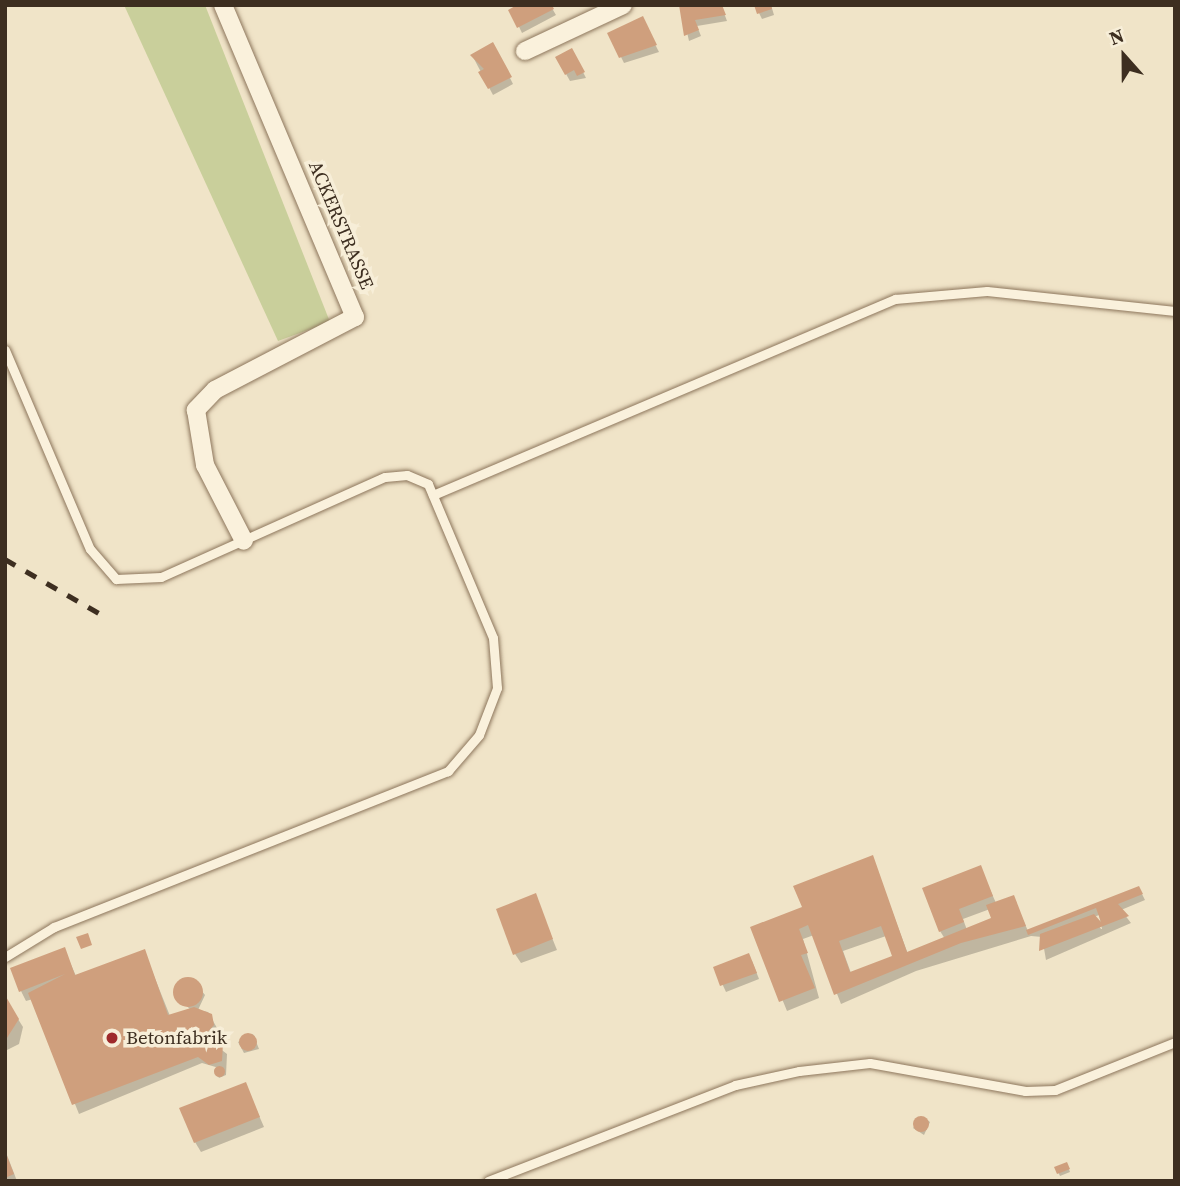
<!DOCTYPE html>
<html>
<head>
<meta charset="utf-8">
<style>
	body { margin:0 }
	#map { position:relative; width:1180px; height:1186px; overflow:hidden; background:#f0e4c8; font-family:"Source Serif 4",serif }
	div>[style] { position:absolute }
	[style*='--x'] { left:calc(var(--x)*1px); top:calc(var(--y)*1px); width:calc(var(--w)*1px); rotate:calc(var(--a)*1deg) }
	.green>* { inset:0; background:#c9cf9b }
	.shadow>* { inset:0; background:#0003 }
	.building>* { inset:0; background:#cf9f7d }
	.round { border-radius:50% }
	.roads { filter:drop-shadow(0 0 2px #8d765c) drop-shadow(0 0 2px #8d765c) }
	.service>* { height:9px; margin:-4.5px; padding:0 4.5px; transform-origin:4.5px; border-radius:4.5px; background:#faf1dc }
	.minor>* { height:18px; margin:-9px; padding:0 9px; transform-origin:9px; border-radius:9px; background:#faf1dc }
	.rail>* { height:4.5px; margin-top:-2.25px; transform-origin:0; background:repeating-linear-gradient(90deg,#3d2e20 0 12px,transparent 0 24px) }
	.dots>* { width:19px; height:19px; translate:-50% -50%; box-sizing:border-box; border:4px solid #f7eed8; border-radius:50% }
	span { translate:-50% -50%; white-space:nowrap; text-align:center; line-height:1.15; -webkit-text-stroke:7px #f7eed8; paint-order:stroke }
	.street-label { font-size:19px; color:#3d2e20 }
	.poi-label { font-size:19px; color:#3d2e20 }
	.left { translate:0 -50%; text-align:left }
	.frame { position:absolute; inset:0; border:7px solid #3d2e20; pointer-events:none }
	.north { position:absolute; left:1089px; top:21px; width:70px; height:70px; -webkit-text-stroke:5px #f7eed8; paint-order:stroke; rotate:339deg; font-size:19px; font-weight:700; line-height:28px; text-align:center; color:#3d2e20 }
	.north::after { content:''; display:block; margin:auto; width:24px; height:32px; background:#3d2e20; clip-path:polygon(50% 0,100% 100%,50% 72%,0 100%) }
</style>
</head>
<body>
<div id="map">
	<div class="green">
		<i style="clip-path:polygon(124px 5px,205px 5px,330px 322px,278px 341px)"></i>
	</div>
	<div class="shadow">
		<i style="clip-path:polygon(550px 5px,556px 15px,522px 33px,511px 10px)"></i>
		<i style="clip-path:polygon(721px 5px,727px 21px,697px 26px,701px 36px,689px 41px,681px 6px)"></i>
		<i style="clip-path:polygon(771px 5px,774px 15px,762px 19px,759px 13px)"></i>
		<i style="clip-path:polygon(645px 25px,659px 52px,624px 63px,621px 57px)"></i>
		<i style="clip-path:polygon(493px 44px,513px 84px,493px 95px,472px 55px)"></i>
		<i style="clip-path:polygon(572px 50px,586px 78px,570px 81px,557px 58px)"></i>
		<i style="clip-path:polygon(evenodd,872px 857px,908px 954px,945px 939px,940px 931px,980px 867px,996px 903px,1013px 897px,1028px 931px,1139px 888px,1145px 900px,1121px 910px,1131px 923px,1046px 960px,1042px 937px,1031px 936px,916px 971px,841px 1004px,814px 935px,803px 939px,819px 998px,787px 1011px,753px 928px,804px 908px,872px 857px,990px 909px,994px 919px,967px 930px,963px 919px,990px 909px,872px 857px,1099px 915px,1102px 929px,1101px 929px,1094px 917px,1099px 915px,872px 857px,886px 936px,894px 957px,851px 973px,843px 951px,886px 936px)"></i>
		<i style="clip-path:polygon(535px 896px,557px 950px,521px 963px,515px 954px)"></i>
		<i style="clip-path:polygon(64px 949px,76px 976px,144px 951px,170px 1016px,191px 1010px,177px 997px,183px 981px,193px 980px,205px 995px,198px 1010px,208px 1012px,217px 1028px,210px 1041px,227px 1054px,226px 1075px,219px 1078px,214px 1070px,219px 1068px,202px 1063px,79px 1114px,33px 999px,26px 1001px,21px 991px)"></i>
		<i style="clip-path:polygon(752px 961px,759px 979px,726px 992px,715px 968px)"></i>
		<i style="clip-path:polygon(5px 998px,23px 1027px,19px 1044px,5px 1051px)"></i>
		<i style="clip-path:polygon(253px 1034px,259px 1049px,244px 1053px,238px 1042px)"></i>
		<i style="clip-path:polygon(245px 1084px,264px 1127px,201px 1152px,195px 1142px)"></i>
		<i style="clip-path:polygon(923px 1117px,930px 1122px,924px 1135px,913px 1128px)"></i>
		<i style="clip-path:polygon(5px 1150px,17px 1181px,5px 1181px)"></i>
		<i style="clip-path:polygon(1067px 1164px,1070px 1172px,1060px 1176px,1056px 1168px)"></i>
	</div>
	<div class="building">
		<i style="clip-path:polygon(517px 5px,552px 5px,554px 9px,517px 28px,508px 10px)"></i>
		<i style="clip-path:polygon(679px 5px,722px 5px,726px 15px,695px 20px,699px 30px,684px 36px)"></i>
		<i style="clip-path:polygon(754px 5px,771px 5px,772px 9px,757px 14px)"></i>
		<i style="clip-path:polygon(643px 16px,657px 45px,619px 58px,607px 33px)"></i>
		<i style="clip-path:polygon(493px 42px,512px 77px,488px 89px,478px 72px,484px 69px,470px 55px)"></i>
		<i style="clip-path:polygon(572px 48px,585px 72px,577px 76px,574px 70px,565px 75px,555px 57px)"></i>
		<i style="clip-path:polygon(evenodd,873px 855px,907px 952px,991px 918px,986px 905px,1014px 895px,1026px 926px,961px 943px,834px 995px,808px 925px,799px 929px,808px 953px,801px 955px,815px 988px,779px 1002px,750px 927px,802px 907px,793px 886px,873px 855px,881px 926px,892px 956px,850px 972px,839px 941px,881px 926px)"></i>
		<i style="clip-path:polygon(981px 865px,993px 896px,959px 909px,964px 922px,939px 932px,922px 888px)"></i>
		<i style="clip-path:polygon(1139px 886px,1143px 894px,1118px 904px,1129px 916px,1039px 951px,1040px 934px,1094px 914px,1101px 922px,1096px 908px,1028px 935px,1026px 930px)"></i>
		<i style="clip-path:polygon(536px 893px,553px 939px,513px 955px,496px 909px)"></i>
		<i style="clip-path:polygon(88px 933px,92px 945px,81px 949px,76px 937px)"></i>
		<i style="clip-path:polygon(65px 947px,75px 975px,145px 949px,168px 1015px,194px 1007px,212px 1014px,214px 1025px,205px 1035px,223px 1043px,222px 1061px,209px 1065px,198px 1057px,72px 1105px,28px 993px,65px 974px,19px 992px,10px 968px)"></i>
		<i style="clip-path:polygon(749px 953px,757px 973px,720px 986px,713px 967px)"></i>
		<i class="round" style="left:173px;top:977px;width:30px;height:30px"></i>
		<i style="clip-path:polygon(5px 995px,19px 1019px,5px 1041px)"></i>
		<i class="round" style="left:239px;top:1033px;width:18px;height:18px"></i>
		<i class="round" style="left:213.5px;top:1065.5px;width:11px;height:11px"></i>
		<i style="clip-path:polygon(246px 1082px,260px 1117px,194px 1143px,179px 1108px)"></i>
		<i class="round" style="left:913px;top:1116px;width:16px;height:16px"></i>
		<i style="clip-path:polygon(5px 1151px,14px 1174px,5px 1178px)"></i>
		<i style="clip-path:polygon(1067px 1162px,1070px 1169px,1057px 1174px,1054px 1167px)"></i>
	</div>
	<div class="roads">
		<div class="service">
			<i style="--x:5;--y:350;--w:216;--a:66.9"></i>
			<i style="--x:90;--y:549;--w:40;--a:49"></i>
			<i style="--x:116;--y:579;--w:45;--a:-2.5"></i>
			<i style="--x:161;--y:577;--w:245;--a:-24.1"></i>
			<i style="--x:385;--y:477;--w:22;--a:-5"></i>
			<i style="--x:407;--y:475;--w:23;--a:23"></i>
			<i style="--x:428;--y:484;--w:167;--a:67.1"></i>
			<i style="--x:493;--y:638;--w:50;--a:85.4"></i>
			<i style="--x:497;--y:688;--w:50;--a:111"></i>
			<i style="--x:479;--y:735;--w:48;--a:130.7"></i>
			<i style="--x:448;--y:771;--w:424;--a:158.4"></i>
			<i style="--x:54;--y:927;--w:57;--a:148.5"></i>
			<i style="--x:433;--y:495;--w:502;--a:-22.99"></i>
			<i style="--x:895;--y:299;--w:92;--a:-5"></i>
			<i style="--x:987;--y:291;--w:189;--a:6.1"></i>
			<i style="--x:488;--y:1181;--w:265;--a:-21.2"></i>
			<i style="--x:735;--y:1085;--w:66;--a:-12.3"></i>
			<i style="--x:799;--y:1071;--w:71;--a:-6.4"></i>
			<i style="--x:870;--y:1063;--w:158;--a:10.2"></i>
			<i style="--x:1025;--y:1091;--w:30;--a:-2"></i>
			<i style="--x:1055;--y:1090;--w:129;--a:-21.8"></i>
		</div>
		<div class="minor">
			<i style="--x:223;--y:5;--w:339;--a:67.1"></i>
			<i style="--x:355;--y:317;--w:158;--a:152.5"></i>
			<i style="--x:215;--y:390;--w:28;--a:134"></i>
			<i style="--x:196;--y:410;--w:56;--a:80.7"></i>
			<i style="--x:205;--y:465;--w:85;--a:62.8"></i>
			<i style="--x:525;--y:51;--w:108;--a:-25.1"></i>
		</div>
	</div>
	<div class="rail">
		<i style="--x:5;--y:559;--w:116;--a:29.9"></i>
	</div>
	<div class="dots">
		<i style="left:112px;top:1038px;background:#9e2a2b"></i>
	</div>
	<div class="street-label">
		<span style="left:341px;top:225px;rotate:67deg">ACKERSTRASSE</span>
	</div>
	<div class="poi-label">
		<span class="left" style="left:126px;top:1038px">Betonfabrik</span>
	</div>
	<div class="frame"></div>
	<div class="north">N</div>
</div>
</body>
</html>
